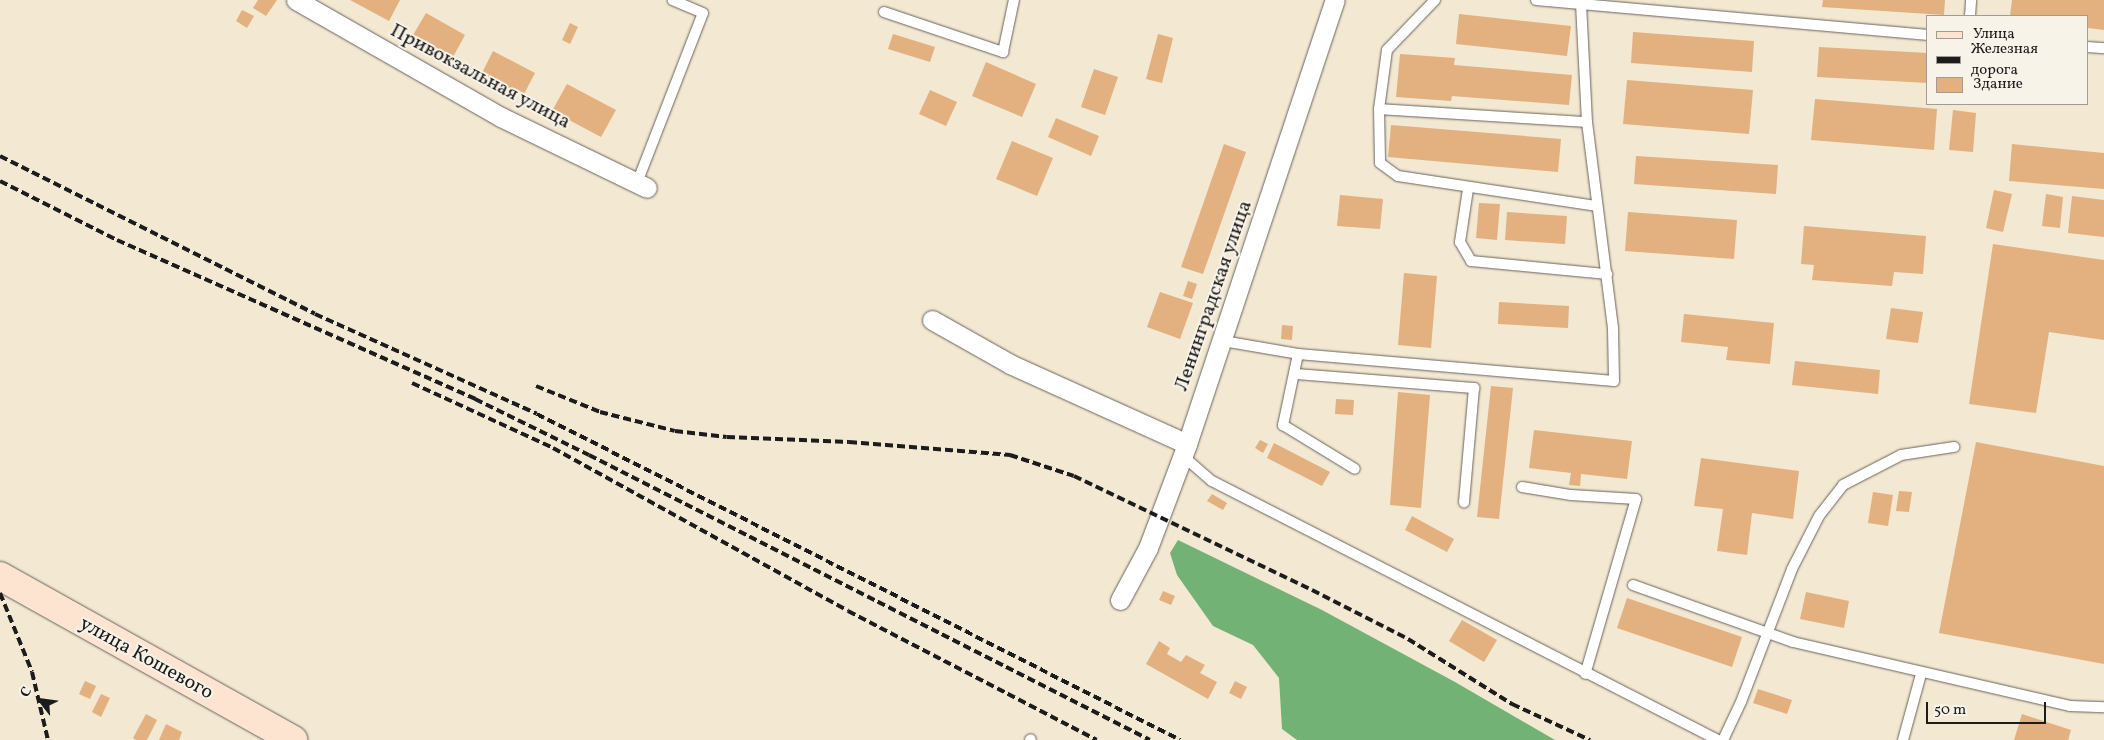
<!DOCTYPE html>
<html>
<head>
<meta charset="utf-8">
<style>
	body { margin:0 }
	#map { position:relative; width:2104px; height:740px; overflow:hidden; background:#f3e8d2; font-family:Vollkorn,serif }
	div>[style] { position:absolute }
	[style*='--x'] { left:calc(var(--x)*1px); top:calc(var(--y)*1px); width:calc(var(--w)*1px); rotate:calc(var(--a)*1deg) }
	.forest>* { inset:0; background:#72b274 }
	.building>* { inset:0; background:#e3b07f }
	.roads { filter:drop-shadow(0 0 1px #67635c) drop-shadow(0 0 1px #67635c) }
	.lane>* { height:10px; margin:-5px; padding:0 5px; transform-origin:5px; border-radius:5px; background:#fff }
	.street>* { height:19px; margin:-9.5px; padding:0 9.5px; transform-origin:9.5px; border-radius:9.5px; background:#fff }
	.secondary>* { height:28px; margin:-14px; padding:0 14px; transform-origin:14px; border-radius:14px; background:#fde4d1 }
	.rail>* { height:4px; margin-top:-2px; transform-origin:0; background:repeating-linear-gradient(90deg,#1c1c1c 0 8px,transparent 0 12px) }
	span { translate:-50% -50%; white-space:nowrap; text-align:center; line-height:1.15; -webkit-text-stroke:4px #f7f3e8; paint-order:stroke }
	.street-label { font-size:20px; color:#1c1c1c }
	.legend { position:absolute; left:1926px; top:15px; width:162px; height:90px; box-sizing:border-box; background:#f7f3e8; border:1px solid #9f9d96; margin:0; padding:6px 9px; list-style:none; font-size:15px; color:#1c1c1c }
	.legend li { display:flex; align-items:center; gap:10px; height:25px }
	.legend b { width:25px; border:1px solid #9f9d96 }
	.north { position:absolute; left:15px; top:675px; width:50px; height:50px; -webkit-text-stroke:4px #f7f3e8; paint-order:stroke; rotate:300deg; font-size:14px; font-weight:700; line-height:20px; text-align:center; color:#1c1c1c }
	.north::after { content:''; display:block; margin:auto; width:18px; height:22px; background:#1c1c1c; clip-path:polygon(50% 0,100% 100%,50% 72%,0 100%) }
	.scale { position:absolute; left:1926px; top:702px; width:120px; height:22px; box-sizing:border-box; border:2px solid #1c1c1c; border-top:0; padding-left:6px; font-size:15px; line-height:18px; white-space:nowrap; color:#1c1c1c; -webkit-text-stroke:4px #f7f3e8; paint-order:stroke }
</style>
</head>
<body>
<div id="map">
	<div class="forest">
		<i style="clip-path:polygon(1178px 540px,1322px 610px,1455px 682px,1555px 740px,1297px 740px,1282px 729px,1279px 678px,1253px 645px,1213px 626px,1177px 575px,1170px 553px)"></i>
	</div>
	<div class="building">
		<i style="clip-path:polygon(258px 0,277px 0,266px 16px,253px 8px)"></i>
		<i style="clip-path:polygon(350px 0,400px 0,389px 21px)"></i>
		<i style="clip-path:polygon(1823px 0,1945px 0,1944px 15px,1822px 7px)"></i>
		<i style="clip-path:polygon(2012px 0,2104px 0,2104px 30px,2088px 28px,2088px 16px,2010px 16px)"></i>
		<i style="clip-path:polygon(242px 10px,254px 16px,247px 28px,236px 21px)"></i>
		<i style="clip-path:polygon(426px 13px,465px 35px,453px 57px,413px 35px)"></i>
		<i style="clip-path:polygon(1459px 14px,1571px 26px,1567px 56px,1456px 44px)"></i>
		<i style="clip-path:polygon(570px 23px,578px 27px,570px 44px,562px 40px)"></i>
		<i style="clip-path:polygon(1633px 32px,1754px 41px,1752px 72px,1631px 63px)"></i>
		<i style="clip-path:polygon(893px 34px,935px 47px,930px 62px,888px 49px)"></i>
		<i style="clip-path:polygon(1158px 34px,1173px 38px,1162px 83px,1146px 79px)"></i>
		<i style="clip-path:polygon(1819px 47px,1928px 53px,1928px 83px,1817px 77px)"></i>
		<i style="clip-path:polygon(493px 51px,535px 73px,523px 96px,482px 73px)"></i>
		<i style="clip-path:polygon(1400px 54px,1455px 58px,1454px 65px,1572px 75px,1569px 105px,1452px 96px,1451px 101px,1396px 97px)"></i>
		<i style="clip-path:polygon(986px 62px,1036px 84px,1022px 117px,972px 96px)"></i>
		<i style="clip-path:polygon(1094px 69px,1118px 77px,1105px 115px,1081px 107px)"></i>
		<i style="clip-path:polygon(1627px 80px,1753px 90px,1749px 134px,1623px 124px)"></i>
		<i style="clip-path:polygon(567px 84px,616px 110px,601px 137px,552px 111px)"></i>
		<i style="clip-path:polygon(930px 90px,957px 102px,946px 126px,919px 114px)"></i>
		<i style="clip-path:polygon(1815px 99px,1937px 109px,1934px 150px,1811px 140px)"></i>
		<i style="clip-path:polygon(1953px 110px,1976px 113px,1973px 152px,1949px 150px)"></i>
		<i style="clip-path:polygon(1056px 118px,1099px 136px,1091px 156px,1048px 137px)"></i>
		<i style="clip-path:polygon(1391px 125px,1561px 139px,1558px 172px,1388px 157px)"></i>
		<i style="clip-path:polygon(1012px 141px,1053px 158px,1037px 196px,996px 179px)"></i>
		<i style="clip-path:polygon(1224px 144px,1246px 152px,1203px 274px,1181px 267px)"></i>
		<i style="clip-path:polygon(2012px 144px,2104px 153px,2104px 189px,2009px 181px)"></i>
		<i style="clip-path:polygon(1636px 156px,1778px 165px,1776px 194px,1634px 184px)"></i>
		<i style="clip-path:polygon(1994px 190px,2012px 194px,2003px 232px,1986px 228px)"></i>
		<i style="clip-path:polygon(2046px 194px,2063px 197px,2060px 228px,2042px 226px)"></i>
		<i style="clip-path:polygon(1340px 195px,1383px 199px,1380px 229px,1337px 226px)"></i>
		<i style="clip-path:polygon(2072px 196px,2104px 200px,2104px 237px,2068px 233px)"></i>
		<i style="clip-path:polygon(1479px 203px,1500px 204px,1497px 240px,1476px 238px)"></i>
		<i style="clip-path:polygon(1507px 212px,1567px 216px,1565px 244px,1505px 240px)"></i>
		<i style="clip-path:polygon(1628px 212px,1737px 220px,1734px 259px,1625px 251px)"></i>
		<i style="clip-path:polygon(1804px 226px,1926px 236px,1923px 274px,1894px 272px,1892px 286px,1812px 280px,1814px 265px,1801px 264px)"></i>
		<i style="clip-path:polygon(1993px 244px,2104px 260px,2104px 340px,2049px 332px,2036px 413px,1969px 404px)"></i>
		<i style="clip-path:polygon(1404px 273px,1437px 276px,1431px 348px,1398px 345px)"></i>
		<i style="clip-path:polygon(1188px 281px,1197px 284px,1192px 299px,1183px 296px)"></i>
		<i style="clip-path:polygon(1160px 292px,1193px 303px,1180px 339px,1147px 327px)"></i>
		<i style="clip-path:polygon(1499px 302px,1569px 306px,1568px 328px,1498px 324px)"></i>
		<i style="clip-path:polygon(1891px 308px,1923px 312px,1918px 343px,1886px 339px)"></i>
		<i style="clip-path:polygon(1684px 314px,1774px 323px,1770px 364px,1726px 360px,1728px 347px,1681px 342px)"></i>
		<i style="clip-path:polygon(1282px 325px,1293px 326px,1292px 340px,1281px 339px)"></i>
		<i style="clip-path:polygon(1795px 361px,1880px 370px,1878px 394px,1792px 385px)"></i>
		<i style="clip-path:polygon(1491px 386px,1513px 388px,1499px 519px,1477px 517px)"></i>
		<i style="clip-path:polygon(1398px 392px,1430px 395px,1421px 508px,1390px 505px)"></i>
		<i style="clip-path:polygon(1336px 399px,1354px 400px,1353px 415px,1335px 414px)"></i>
		<i style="clip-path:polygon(1534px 430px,1632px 441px,1627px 479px,1581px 474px,1580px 486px,1569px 485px,1571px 473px,1529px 468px)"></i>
		<i style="clip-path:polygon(1260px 440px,1268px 444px,1263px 453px,1255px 448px)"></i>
		<i style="clip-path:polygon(1976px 442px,2104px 466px,2104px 664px,1939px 633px)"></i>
		<i style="clip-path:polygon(1274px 443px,1330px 472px,1322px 486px,1267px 458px)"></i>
		<i style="clip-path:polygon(1701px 458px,1799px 471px,1793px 519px,1752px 513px,1747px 555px,1717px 551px,1723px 509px,1694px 506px)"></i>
		<i style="clip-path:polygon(1899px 491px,1912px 492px,1909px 512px,1896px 511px)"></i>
		<i style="clip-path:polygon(1873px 492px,1893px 495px,1888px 526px,1868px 523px)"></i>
		<i style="clip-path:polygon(1212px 494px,1227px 503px,1223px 510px,1207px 501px)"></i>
		<i style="clip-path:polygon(1412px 516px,1454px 539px,1447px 552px,1405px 530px)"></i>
		<i style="clip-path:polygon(1163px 591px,1175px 596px,1171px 605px,1159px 600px)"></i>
		<i style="clip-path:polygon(1806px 592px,1849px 601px,1844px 628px,1800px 619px)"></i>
		<i style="clip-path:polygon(1627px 598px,1742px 637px,1732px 667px,1617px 628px)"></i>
		<i style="clip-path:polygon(1462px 620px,1497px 640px,1484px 662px,1449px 641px)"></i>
		<i style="clip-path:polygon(1159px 641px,1170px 648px,1167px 654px,1181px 662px,1186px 655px,1205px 665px,1200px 673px,1217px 682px,1208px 699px,1146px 664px)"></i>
		<i style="clip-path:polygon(85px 681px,96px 686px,90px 699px,79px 694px)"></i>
		<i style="clip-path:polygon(1235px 681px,1247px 687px,1241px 699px,1229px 693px)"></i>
		<i style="clip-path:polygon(1758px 689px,1792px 700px,1787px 714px,1753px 703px)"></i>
		<i style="clip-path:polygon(101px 694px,110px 698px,101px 717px,92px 712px)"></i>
		<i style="clip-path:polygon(146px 714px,157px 720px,147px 740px,136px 740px,133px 738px)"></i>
		<i style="clip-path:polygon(2022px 714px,2071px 730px,2068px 740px,2014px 740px)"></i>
		<i style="clip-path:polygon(166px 724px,182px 732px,179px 740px,159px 740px)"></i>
	</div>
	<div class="roads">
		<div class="lane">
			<i style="--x:1435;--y:0;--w:69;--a:133.8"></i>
			<i style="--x:1387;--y:50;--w:60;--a:97.7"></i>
			<i style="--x:1379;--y:109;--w:54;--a:88.9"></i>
			<i style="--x:1380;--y:163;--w:22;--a:36"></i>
			<i style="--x:1398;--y:176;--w:200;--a:8.6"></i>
			<i style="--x:1536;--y:0;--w:394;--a:5.1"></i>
			<i style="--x:884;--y:12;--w:126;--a:18.6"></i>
			<i style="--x:1003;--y:52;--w:53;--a:-78.1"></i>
			<i style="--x:1970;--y:16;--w:16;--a:-86"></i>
			<i style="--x:2088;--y:47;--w:16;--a:4"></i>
			<i style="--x:1379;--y:109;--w:208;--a:3.6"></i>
			<i style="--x:637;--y:183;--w:182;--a:-68.8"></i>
			<i style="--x:703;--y:13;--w:33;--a:-157"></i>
			<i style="--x:1468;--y:189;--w:54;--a:98.6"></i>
			<i style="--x:1460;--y:242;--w:22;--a:60"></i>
			<i style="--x:1471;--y:261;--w:137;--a:5.5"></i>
			<i style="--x:1223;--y:341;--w:76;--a:9.8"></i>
			<i style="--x:1298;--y:354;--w:317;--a:4.9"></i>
			<i style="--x:1614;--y:381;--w:53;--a:-91.1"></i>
			<i style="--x:1613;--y:328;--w:208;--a:-97.2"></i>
			<i style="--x:1587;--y:122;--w:119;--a:-92.9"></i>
			<i style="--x:1298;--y:354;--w:73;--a:101.9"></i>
			<i style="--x:1283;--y:425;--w:84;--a:31.4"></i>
			<i style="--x:1295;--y:374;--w:180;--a:4.5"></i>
			<i style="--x:1474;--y:388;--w:115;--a:95"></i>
			<i style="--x:1183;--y:456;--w:38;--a:41"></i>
			<i style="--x:1212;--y:481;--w:568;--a:27.11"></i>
			<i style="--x:1522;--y:487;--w:50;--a:9.3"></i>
			<i style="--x:1571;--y:495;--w:65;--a:3.5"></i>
			<i style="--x:1636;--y:499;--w:182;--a:106.2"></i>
			<i style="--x:1633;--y:585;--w:170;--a:19.6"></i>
			<i style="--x:1793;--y:642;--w:284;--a:13"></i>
			<i style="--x:2070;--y:706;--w:34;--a:2"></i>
			<i style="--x:1030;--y:740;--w:1;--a:-45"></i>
			<i style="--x:1723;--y:740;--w:42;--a:-64.7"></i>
			<i style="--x:1741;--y:702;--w:142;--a:-69"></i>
			<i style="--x:1792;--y:569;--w:59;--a:-63"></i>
			<i style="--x:1819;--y:516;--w:39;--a:-52"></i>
			<i style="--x:1843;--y:485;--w:65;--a:-27.3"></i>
			<i style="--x:1901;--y:455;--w:54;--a:-8.6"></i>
			<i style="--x:1903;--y:740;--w:68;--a:-74.7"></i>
		</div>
		<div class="street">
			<i style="--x:296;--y:0;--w:236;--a:29.7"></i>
			<i style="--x:501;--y:117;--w:162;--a:25.9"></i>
			<i style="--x:932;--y:320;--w:90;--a:29.4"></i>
			<i style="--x:1010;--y:364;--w:194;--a:24.3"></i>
			<i style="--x:1120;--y:600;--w:59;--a:-61.7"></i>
			<i style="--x:1148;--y:548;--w:111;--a:-69.4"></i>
			<i style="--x:1187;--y:444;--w:468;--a:-71.6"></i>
		</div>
		<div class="secondary">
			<i style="--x:0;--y:576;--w:336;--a:29.2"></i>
		</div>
	</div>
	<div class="rail">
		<i style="--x:0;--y:156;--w:352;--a:26.6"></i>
		<i style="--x:315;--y:314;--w:243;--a:24.2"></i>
		<i style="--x:537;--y:414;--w:721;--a:26.88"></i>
		<i style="--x:0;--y:181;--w:131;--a:26.8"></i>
		<i style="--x:117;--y:240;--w:392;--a:23.9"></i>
		<i style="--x:475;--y:399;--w:127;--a:26.2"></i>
		<i style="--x:589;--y:455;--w:629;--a:26.93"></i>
		<i style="--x:412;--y:383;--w:155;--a:24.7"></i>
		<i style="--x:553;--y:448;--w:337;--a:28.9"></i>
		<i style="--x:848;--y:611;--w:280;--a:27.4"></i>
		<i style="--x:536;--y:386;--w:69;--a:22.1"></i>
		<i style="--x:600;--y:412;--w:77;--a:14.2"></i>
		<i style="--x:675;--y:431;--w:52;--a:6.6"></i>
		<i style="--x:727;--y:437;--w:122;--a:2.3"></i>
		<i style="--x:849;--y:442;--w:162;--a:4.6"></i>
		<i style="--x:1010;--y:455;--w:67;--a:18.2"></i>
		<i style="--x:1074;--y:476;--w:264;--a:25.6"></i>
		<i style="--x:1312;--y:590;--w:108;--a:27"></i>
		<i style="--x:1408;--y:639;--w:123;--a:32"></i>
		<i style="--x:1512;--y:704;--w:86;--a:24.8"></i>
		<i style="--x:0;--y:593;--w:85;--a:67.9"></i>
		<i style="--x:32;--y:672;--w:70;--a:76.8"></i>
	</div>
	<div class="street-label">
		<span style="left:480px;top:77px;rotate:28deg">Привокзальная улица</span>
		<span style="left:1214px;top:296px;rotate:-71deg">Ленинградская улица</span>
		<span style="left:146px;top:659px;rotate:29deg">улица Кошевого</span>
	</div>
	<ul class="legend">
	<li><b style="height:6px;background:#fde4d1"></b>Улица</li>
	<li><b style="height:6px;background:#1c1c1c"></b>Железная дорога</li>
	<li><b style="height:14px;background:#e3b07f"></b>Здание</li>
	</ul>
	<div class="north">С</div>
	<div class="scale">50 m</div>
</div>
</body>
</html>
